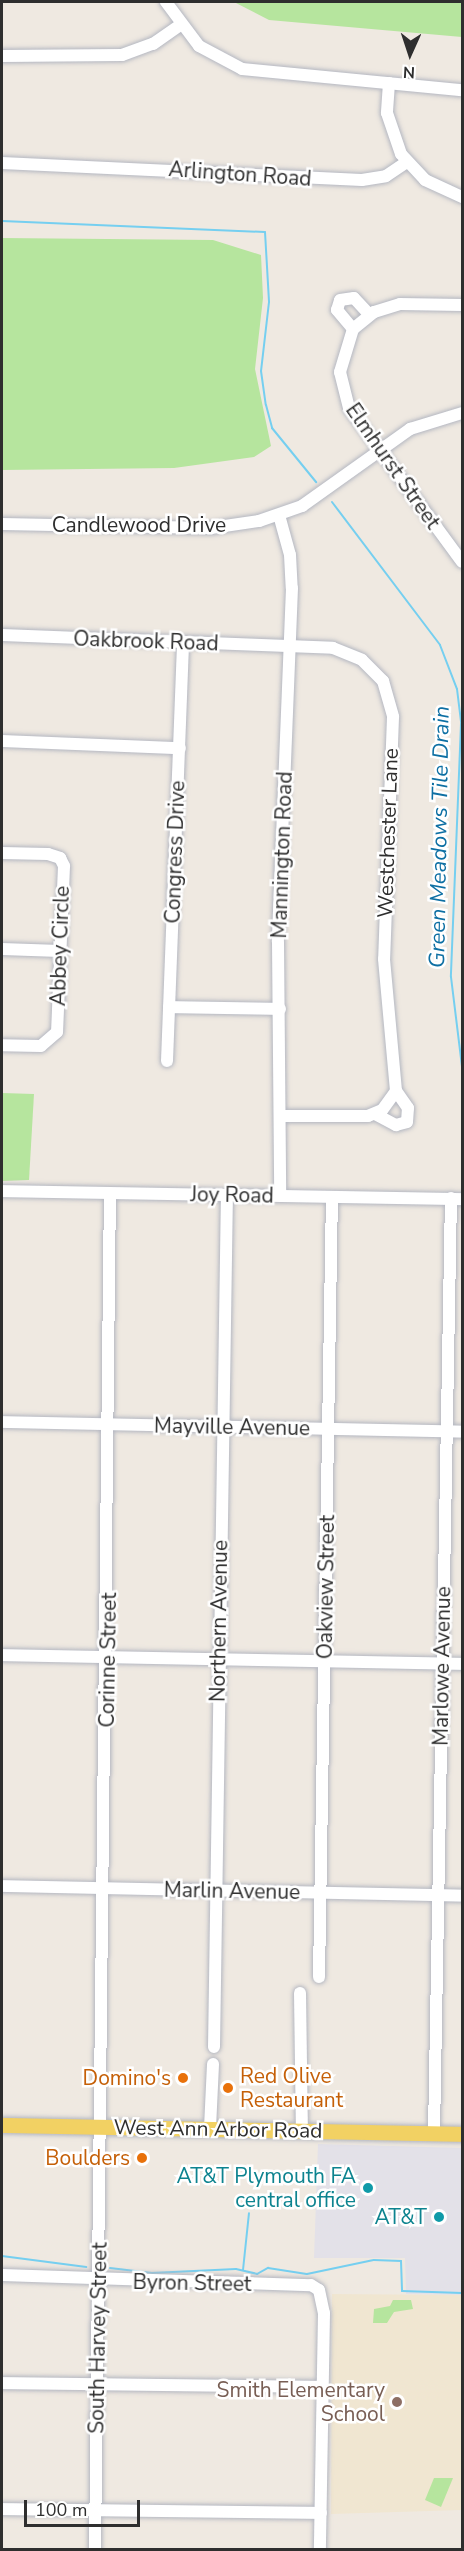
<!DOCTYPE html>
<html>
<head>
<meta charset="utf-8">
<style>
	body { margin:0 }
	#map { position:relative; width:464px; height:2551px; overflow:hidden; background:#efe9e1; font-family:"Nunito Sans",sans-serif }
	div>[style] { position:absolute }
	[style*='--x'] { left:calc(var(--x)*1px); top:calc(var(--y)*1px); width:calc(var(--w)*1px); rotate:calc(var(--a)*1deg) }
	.industrial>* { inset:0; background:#e3e1e8 }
	.education>* { inset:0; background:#f0e6d1 }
	.green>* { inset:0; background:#b6e59e }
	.stream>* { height:2px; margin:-1px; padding:0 1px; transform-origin:1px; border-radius:1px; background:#75cff0 }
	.roads { filter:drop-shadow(0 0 2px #b4b7c1) drop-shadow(0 0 2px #b4b7c1) }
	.minor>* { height:12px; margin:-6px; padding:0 6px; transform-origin:6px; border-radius:6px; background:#fff }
	.major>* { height:15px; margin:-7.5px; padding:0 7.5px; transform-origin:7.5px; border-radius:7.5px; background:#f2d163 }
	.dots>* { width:16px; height:16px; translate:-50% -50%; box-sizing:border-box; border:3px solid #fff; border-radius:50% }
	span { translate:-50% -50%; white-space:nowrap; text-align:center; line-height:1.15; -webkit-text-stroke:5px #fff; paint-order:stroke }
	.street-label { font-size:21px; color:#2e2e2e }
	.food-label { font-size:21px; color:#c56008 }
	.left { translate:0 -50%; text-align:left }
	.right { translate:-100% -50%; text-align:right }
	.culture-label { font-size:21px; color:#0d838f }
	.education-label { font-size:21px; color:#785e54 }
	.water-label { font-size:22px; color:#0d6fa3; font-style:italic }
	.frame { position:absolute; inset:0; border:3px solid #2e2e2e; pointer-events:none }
	.north { position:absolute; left:380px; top:24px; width:60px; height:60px; -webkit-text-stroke:4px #fff; paint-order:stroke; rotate:183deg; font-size:16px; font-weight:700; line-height:24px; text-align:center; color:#2e2e2e }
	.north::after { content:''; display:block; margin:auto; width:21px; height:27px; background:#2e2e2e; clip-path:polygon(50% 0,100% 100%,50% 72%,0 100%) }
	.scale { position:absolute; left:24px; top:2500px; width:116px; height:27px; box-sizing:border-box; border:3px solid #2e2e2e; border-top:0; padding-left:8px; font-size:18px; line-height:21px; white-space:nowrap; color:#2e2e2e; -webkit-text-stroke:4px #fff; paint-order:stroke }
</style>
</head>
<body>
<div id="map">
	<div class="industrial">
		<i style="clip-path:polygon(318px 2144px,462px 2148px,462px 2295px,406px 2294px,405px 2258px,314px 2258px)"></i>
	</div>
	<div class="education">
		<i style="clip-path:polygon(332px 2294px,462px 2295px,462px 2510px,331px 2514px)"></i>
	</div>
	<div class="green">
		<i style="clip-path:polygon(234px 2px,462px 2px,462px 37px,269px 20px)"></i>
		<i style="clip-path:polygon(2px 238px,213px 240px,261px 255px,263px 298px,255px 369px,271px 446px,254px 457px,174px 468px,2px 470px)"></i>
		<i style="clip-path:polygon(2px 1093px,34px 1094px,29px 1180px,2px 1181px)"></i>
		<i style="clip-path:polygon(393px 2300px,411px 2300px,413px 2309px,394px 2312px,387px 2323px,373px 2323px,374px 2309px,390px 2306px)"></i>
		<i style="clip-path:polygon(434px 2478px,453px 2478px,441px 2507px,425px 2500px)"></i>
	</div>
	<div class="stream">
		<i style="--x:2;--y:221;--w:263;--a:2.4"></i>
		<i style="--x:265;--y:232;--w:70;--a:86.7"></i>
		<i style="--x:269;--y:302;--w:69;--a:96.6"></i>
		<i style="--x:261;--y:371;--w:34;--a:82"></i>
		<i style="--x:266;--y:405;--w:24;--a:75"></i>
		<i style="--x:272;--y:428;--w:70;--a:50.8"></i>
		<i style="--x:332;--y:502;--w:179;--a:52.9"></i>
		<i style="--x:440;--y:645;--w:47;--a:68.9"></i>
		<i style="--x:457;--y:689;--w:35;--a:83"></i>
		<i style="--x:461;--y:724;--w:253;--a:92.3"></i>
		<i style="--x:451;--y:977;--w:91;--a:83"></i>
		<i style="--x:2;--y:2256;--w:85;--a:7.5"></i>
		<i style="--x:110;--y:2268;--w:42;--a:6.8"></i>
		<i style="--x:152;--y:2273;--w:84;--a:-2.7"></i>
		<i style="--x:236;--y:2269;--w:22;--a:13"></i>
		<i style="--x:257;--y:2274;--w:13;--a:-29"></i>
		<i style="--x:268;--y:2268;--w:39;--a:9"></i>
		<i style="--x:307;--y:2274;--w:68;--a:-11.8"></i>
		<i style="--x:374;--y:2260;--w:27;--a:2"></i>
		<i style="--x:401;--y:2261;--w:30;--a:88"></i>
		<i style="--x:402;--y:2291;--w:60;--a:1.9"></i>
		<i style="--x:243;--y:2270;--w:57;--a:-84"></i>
	</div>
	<div class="roads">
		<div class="minor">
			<i style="--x:166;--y:2;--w:55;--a:53.1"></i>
			<i style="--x:199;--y:46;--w:49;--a:28.1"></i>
			<i style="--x:242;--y:69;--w:221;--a:5.5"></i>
			<i style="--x:2;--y:56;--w:120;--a:-0.5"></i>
			<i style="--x:122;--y:55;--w:33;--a:-20"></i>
			<i style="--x:153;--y:44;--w:33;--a:-35"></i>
			<i style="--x:389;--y:83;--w:30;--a:94"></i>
			<i style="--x:387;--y:113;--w:43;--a:71.1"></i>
			<i style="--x:401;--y:154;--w:35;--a:47"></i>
			<i style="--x:425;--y:180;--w:41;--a:24.7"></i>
			<i style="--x:2;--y:163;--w:360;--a:2.7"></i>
			<i style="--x:362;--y:180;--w:24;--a:-9"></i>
			<i style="--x:386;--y:176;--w:25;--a:-34"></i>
			<i style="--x:462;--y:305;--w:62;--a:-179.1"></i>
			<i style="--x:400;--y:304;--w:27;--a:163"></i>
			<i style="--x:374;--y:312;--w:27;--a:141"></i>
			<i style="--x:353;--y:329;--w:45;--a:106.8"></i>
			<i style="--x:340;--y:372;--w:37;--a:76"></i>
			<i style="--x:349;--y:408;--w:191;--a:53.7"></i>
			<i style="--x:353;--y:329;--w:25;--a:-130"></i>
			<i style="--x:337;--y:310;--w:10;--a:-73"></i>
			<i style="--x:340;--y:300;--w:14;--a:-8"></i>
			<i style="--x:354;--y:298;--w:23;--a:47"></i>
			<i style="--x:279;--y:515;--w:41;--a:74.6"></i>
			<i style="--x:290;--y:555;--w:33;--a:87"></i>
			<i style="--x:292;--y:588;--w:354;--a:92.3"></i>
			<i style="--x:278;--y:942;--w:254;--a:89.5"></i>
			<i style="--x:2;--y:524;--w:209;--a:1.1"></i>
			<i style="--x:211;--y:528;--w:49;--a:-8.3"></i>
			<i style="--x:259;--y:521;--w:46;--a:-19.2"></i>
			<i style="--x:302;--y:506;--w:133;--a:-35.5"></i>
			<i style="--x:410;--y:429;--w:54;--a:-17.1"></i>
			<i style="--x:2;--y:635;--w:331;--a:2.2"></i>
			<i style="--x:333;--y:648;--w:31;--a:22"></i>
			<i style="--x:362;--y:660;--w:30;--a:45"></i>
			<i style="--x:383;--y:681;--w:37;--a:74"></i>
			<i style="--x:393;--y:717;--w:242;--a:92.1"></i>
			<i style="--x:384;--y:959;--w:133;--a:84.8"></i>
			<i style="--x:396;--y:1091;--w:24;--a:126"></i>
			<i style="--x:382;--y:1110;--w:15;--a:157"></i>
			<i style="--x:368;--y:1116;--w:87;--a:180"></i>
			<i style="--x:2;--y:741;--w:178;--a:2.3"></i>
			<i style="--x:2;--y:853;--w:46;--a:1.2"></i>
			<i style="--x:48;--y:854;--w:13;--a:18"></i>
			<i style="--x:60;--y:858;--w:9;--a:63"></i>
			<i style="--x:64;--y:866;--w:166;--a:92.4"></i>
			<i style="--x:57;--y:1032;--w:21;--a:139"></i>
			<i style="--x:41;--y:1046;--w:39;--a:-179"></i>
			<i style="--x:2;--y:949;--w:58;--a:2"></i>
			<i style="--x:169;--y:1007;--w:111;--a:1"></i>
			<i style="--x:167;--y:1061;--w:418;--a:-87.8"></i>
			<i style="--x:375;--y:1114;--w:24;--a:28"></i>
			<i style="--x:396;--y:1125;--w:11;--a:-15"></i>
			<i style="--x:407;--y:1122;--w:14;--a:-86"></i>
			<i style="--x:408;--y:1108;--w:21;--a:-125"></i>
			<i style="--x:2;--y:1191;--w:460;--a:1"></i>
			<i style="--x:2;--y:1422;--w:460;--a:1.2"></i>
			<i style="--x:2;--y:1655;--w:460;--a:1.1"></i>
			<i style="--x:2;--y:1886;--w:460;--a:1.2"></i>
			<i style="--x:319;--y:1977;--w:780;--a:-89.05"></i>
			<i style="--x:300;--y:1993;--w:136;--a:89.2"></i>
			<i style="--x:214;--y:2047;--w:852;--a:-89.13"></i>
			<i style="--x:210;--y:2128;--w:64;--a:-87.3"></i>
			<i style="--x:434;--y:2133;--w:935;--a:-88.96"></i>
			<i style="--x:2;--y:2275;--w:309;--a:1.9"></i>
			<i style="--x:311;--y:2285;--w:9;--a:32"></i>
			<i style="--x:319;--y:2290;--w:24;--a:78"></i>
			<i style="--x:324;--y:2313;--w:237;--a:91"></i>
			<i style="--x:2;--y:2383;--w:321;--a:0.7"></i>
			<i style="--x:2;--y:2509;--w:319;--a:0.7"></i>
			<i style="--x:95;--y:2550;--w:1357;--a:-89.37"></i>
		</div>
		<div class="major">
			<i style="--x:2;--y:2125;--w:460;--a:1.1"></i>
		</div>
	</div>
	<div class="dots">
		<i style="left:183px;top:2078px;background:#e8710a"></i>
		<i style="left:228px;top:2088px;background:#e8710a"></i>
		<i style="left:142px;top:2158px;background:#e8710a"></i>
		<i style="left:368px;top:2188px;background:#0f9aa8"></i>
		<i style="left:439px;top:2217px;background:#0f9aa8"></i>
		<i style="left:397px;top:2402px;background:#8d6e63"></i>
	</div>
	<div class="street-label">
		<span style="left:240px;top:174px;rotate:4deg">Arlington Road</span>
		<span style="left:393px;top:466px;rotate:55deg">Elmhurst Street</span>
		<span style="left:139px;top:525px">Candlewood Drive</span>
		<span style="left:146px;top:641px;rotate:2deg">Oakbrook Road</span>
		<span style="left:388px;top:833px;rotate:-88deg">Westchester Lane</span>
		<span style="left:175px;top:852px;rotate:-88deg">Congress Drive</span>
		<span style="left:282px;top:855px;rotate:-88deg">Mannington Road</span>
		<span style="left:60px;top:946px;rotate:-88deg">Abbey Circle</span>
		<span style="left:232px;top:1195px;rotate:1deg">Joy Road</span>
		<span style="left:232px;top:1427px;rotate:1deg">Mayville Avenue</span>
		<span style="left:326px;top:1587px;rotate:-89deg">Oakview Street</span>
		<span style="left:219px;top:1621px;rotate:-89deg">Northern Avenue</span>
		<span style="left:108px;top:1660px;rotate:-89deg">Corinne Street</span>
		<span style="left:442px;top:1666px;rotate:-89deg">Marlowe Avenue</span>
		<span style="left:232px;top:1891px;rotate:1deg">Marlin Avenue</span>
		<span style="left:218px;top:2129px;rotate:1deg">West Ann Arbor Road</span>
		<span style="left:192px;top:2283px;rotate:1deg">Byron Street</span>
		<span style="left:98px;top:2338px;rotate:-89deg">South Harvey Street</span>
	</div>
	<div class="food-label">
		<span class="left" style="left:240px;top:2088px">Red Olive<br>Restaurant</span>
		<span class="right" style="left:171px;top:2078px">Domino's</span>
		<span class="right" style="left:130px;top:2158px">Boulders</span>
	</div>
	<div class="culture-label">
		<span class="right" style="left:356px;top:2188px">AT&amp;T Plymouth FA<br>central office</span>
		<span class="right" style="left:427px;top:2217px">AT&amp;T</span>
	</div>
	<div class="education-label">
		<span class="right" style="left:385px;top:2402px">Smith Elementary<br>School</span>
	</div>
	<div class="water-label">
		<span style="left:440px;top:837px;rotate:-89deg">Green Meadows Tile Drain</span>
	</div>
	<div class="frame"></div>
	<div class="north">N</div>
	<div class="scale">100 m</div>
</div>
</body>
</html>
